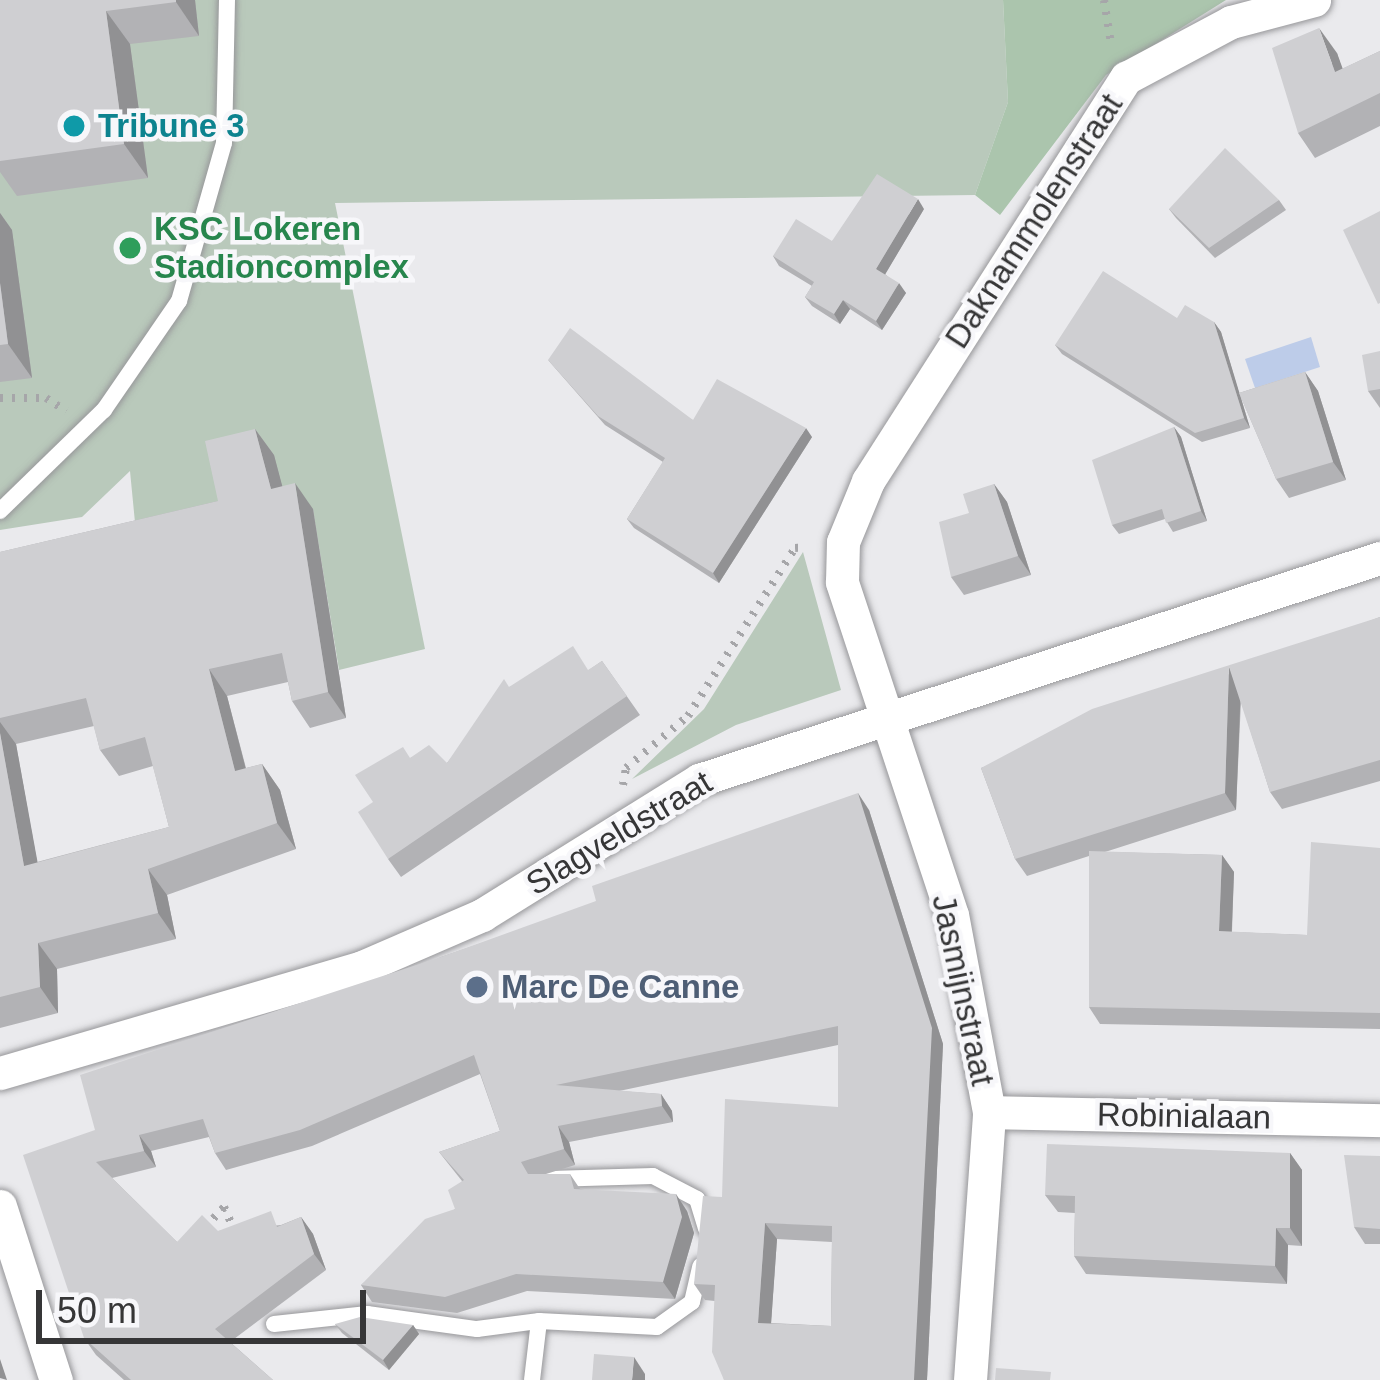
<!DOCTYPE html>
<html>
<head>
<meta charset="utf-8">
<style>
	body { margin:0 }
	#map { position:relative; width:1380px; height:1380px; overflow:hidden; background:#eaeaed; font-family:Helvetica,sans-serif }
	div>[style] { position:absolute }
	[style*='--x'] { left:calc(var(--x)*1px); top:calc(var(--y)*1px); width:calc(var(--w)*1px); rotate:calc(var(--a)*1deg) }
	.green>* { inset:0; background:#b9c9bb }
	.forest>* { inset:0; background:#abc5ad }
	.water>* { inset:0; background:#bdcce9 }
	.path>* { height:8px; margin-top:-4px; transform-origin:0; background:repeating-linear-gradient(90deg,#a6a6a9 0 3px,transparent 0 12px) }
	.roads { filter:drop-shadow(0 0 3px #97979a) drop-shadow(0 0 3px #97979a) }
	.service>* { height:16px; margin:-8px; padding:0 8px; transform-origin:8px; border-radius:8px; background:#fff }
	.minor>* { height:33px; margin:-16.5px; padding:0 16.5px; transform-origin:16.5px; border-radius:16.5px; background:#fff }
	.wall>* { inset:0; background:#b2b2b5 }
	.shaded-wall>* { inset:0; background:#919193 }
	.building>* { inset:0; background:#cfcfd2 }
	.dots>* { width:33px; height:33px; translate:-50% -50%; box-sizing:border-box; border:6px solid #f7f7fa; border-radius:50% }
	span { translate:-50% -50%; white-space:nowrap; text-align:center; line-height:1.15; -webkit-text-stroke:9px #f7f7fa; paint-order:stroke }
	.culture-label { font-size:33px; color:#0d838f; font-weight:700 }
	.left { translate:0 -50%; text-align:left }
	.street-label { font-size:33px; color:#363637 }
	.leisure-label { font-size:33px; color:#27864d; font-weight:700 }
	.service-label { font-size:33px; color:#4e5e75; font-weight:700 }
	.scale { position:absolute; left:36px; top:1290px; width:330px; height:54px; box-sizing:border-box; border:6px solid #363637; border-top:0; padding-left:15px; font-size:36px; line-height:42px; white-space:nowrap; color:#363637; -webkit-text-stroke:9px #f7f7fa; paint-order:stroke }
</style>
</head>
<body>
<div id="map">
	<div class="green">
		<i style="clip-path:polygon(0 0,1003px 0,1008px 102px,975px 195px,335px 203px,425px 649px,339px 670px,313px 510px,137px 543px,130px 471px,82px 517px,0 530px)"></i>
		<i style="clip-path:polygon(803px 552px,841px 690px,736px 725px,632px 779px,704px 709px)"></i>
	</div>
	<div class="forest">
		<i style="clip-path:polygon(1003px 0,1226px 0,1106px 75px,1000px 215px,975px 195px,1008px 102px)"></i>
	</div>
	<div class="water">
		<i style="clip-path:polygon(1311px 337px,1320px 367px,1255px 388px,1245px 359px)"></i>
	</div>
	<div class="path">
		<i style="--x:1104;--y:0;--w:44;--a:80.8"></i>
		<i style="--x:0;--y:398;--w:46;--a:0"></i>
		<i style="--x:46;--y:398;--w:24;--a:33"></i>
		<i style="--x:623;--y:785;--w:17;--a:-80"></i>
		<i style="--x:626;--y:768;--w:81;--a:-40"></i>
		<i style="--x:688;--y:716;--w:199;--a:-57.5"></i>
		<i style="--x:795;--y:548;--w:11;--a:-5"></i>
		<i style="--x:205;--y:1227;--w:28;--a:-46"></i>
		<i style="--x:224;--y:1207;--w:30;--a:66"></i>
	</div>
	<div class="roads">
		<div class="service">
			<i style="--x:0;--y:511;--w:145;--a:-44.2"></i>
			<i style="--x:104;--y:410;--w:132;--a:-55.5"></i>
			<i style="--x:179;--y:301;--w:164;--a:-74.1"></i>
			<i style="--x:224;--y:143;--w:143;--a:-88.8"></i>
			<i style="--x:550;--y:1179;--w:103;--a:-1.7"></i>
			<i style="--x:653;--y:1176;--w:50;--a:27.6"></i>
			<i style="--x:697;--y:1199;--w:31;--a:73"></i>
			<i style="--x:274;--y:1324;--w:94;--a:-6.1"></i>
			<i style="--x:367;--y:1314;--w:111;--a:7.8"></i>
			<i style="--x:477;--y:1329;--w:63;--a:-7.4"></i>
			<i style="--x:532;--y:1380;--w:59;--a:-83.2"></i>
			<i style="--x:539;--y:1321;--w:118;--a:2.9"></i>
			<i style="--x:657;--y:1327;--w:43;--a:-35.5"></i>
			<i style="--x:692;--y:1302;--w:37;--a:-77"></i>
		</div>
		<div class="minor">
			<i style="--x:0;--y:1073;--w:377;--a:-16.3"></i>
			<i style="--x:362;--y:967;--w:131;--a:-23.4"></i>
			<i style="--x:482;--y:915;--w:256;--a:-31.9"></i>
			<i style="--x:699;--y:780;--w:716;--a:-18.06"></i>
			<i style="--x:989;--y:1112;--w:391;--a:1.2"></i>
			<i style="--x:0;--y:1206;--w:183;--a:72.2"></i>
			<i style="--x:970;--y:1380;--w:269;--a:-85.9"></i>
			<i style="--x:989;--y:1112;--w:200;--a:-100.6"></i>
			<i style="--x:952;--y:915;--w:351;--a:-108.3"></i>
			<i style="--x:842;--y:582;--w:40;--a:-88.6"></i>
			<i style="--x:843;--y:542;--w:66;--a:-67.7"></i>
			<i style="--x:868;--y:481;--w:479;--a:-57.4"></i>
			<i style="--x:1126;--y:78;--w:119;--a:-28.1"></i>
			<i style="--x:1231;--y:22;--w:86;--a:-14.8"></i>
		</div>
	</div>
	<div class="wall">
		<i style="clip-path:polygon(0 0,195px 0,199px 36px,130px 44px,148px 178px,17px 196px,0 172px)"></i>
		<i style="clip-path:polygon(1380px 51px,1380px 126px,1315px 158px,1298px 133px,1337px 53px,1342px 69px)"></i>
		<i style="clip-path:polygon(1279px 200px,1286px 210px,1215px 258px,1176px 218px,1169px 209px)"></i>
		<i style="clip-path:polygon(924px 209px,885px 274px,906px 293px,882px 330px,850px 309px,840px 324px,812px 306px,805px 297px,812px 286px,779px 266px,773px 256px,832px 241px)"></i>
		<i style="clip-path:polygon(0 213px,12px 230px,32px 378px,0 382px)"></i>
		<i style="clip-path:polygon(1177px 318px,1214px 322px,1221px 332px,1239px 393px,1305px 372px,1318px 391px,1346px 480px,1289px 498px,1276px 479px,1240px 395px,1250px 428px,1202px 442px,1062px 354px,1055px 345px)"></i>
		<i style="clip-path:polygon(1380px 351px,1380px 408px,1368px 391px)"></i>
		<i style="clip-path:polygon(548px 360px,693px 420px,812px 437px,719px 583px,634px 528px,627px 519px,663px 462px,605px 425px)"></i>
		<i style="clip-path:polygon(1174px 427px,1181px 437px,1207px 521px,1173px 532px,1165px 519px,1119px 534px,1112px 525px)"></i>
		<i style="clip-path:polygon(evenodd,255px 429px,274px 455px,282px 486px,313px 509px,346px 718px,310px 728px,292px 701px,288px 682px,227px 696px,246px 768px,262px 764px,280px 790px,296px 849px,167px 895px,176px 939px,57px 969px,58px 1013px,0 1028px,0 552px,218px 501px,255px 429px,94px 726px,100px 750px,119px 776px,153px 766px,169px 827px,37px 862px,16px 744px,94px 726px)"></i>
		<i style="clip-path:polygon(994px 484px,1007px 502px,1031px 575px,964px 595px,951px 577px,969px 513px)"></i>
		<i style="clip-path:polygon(1380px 617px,1380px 781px,1282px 809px,1270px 792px,1241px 701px,1236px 810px,1105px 852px,1222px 855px,1234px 872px,1232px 932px,1307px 935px,1380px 848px,1380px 1029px,1100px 1024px,1089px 1007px,1089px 856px,1027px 876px,1015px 859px,981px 768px)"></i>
		<i style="clip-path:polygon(602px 661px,640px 715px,401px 877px,388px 859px,411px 757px,447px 763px,509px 687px,589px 670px)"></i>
		<i style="clip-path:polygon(evenodd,869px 810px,943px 1044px,927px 1380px,724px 1380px,715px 1301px,705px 1300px,694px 1284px,722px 1197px,838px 1107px,838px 1045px,619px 1091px,661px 1094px,672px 1111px,673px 1122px,569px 1142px,575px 1165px,546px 1174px,570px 1174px,580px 1189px,687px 1211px,694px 1233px,675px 1299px,527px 1291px,457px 1313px,372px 1302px,361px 1285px,455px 1209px,462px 1181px,439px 1152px,500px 1131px,480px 1074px,312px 1146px,226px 1170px,215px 1153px,209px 1137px,151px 1151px,156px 1167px,112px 1178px,177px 1242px,218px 1231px,281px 1225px,301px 1217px,313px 1234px,326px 1270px,230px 1342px,273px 1380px,124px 1380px,96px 1355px,84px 1338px,95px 1130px,441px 957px,869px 810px,777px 1239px,832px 1242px,831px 1326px,771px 1323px,777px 1239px)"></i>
		<i style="clip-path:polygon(1290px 1153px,1302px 1170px,1302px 1246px,1288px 1245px,1287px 1284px,1086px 1274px,1074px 1256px,1075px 1213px,1058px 1212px,1045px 1195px)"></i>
		<i style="clip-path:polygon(1380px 1156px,1380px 1244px,1365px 1244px,1354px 1227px)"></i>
		<i style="clip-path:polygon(335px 1324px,413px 1325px,419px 1334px,389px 1370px,342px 1333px)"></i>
	</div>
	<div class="shaded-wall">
		<i style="clip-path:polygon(176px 0,195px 0,199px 36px,176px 2px)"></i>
		<i style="clip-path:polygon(106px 11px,130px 44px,148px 178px,124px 144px)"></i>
		<i style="clip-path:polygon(1319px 28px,1337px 53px,1353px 97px,1335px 72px)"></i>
		<i style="clip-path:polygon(918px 199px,924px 209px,883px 278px,876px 269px)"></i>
		<i style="clip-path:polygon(0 213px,12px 230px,32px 378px,8px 344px,0 283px)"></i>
		<i style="clip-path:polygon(899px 283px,906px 293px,882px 330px,876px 321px)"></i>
		<i style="clip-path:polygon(843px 300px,850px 309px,840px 324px,834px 314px)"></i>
		<i style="clip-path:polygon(1214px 322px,1221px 332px,1250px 428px,1244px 418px)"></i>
		<i style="clip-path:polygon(1305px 372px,1318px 391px,1346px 480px,1333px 462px)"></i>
		<i style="clip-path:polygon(1174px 427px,1181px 437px,1207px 521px,1201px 511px)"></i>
		<i style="clip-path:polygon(806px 428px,812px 437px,719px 583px,713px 573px)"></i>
		<i style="clip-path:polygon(255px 429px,274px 455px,290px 515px,271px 489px)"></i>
		<i style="clip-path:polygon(295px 483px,313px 509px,346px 718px,328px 692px)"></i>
		<i style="clip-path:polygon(994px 484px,1007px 502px,1031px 575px,1018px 556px)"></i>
		<i style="clip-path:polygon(1229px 667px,1241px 684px,1236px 810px,1225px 793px)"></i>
		<i style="clip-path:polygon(209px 669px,227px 696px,253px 797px,235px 771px)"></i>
		<i style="clip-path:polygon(0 722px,16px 744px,43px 892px,24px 866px,0 733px)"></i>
		<i style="clip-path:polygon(262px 764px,280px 790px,296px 849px,277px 823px)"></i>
		<i style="clip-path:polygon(858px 793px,869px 810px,943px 1044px,927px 1380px,914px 1380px)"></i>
		<i style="clip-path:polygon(1222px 855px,1234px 872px,1231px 948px,1219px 931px)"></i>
		<i style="clip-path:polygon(148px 869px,167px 895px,176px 939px,158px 913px)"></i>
		<i style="clip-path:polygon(38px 943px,57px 969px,58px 1013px,40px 987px)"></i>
		<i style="clip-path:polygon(661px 1094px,672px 1111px,673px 1122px,662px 1106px)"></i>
		<i style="clip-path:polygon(558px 1126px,569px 1142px,575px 1165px,564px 1149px)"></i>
		<i style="clip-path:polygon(139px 1135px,151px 1151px,156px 1167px,144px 1151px)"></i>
		<i style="clip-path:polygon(1290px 1153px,1302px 1170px,1302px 1246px,1290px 1228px)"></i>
		<i style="clip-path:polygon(676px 1194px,687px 1211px,694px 1233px,675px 1299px,663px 1282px)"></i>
		<i style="clip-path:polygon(301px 1217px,313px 1234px,326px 1270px,314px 1254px)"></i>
		<i style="clip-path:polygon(765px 1223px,777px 1239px,770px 1339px,758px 1323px)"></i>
		<i style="clip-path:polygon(1276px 1228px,1288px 1245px,1287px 1284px,1275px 1266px)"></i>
		<i style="clip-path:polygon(413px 1325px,419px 1334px,389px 1370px,383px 1360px)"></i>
		<i style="clip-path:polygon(634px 1357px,645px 1374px,645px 1380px,632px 1380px)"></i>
		<i style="clip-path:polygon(0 1359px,7px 1380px,0 1378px)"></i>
	</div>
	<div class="building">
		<i style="clip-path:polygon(0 0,176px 0,176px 2px,106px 11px,124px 144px,0 161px)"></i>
		<i style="clip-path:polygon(1319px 28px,1335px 72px,1380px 51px,1380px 93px,1298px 133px,1272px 48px)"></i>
		<i style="clip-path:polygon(1225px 148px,1279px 200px,1209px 248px,1169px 209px)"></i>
		<i style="clip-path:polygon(877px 174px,918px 199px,876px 269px,899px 283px,876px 321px,843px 300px,834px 314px,805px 297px,814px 282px,773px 256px,796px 219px,832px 241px)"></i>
		<i style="clip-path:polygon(1380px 211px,1380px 303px,1378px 304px,1343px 230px)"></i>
		<i style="clip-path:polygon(1103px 271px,1177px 318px,1185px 305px,1214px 322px,1244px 418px,1195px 433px,1055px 345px)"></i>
		<i style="clip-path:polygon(0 283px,8px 344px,0 345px)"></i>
		<i style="clip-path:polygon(570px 328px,693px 420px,717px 379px,806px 428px,713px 573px,627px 519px,665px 458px,598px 416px,548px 360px)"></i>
		<i style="clip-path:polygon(1380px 351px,1380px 389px,1368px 391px,1362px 355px)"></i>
		<i style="clip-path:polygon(1305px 372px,1333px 462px,1276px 479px,1239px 393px)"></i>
		<i style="clip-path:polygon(1174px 427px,1201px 511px,1166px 523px,1162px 509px,1112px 525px,1092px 460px)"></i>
		<i style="clip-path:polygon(255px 429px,271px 489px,295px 483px,328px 692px,292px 701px,282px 653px,209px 669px,235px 771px,262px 764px,277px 823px,148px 869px,158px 913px,38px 943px,40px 987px,0 997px,0 733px,24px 866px,169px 827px,145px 737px,100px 750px,86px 698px,0 718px,0 552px,218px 501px,205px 441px)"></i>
		<i style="clip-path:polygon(994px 484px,1018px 556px,951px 577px,939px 522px,969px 513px,963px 494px)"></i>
		<i style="clip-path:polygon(1380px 617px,1380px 760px,1270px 792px,1229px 667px,1225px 793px,1015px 859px,981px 768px,1092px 709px)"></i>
		<i style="clip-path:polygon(573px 646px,588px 670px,602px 661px,627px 696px,388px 859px,358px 812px,373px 802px,355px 775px,403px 747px,410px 758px,429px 745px,447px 763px,504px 679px,509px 687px)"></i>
		<i style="clip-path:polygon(evenodd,858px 793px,932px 1028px,914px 1380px,724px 1380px,712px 1352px,715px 1285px,694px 1284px,703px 1196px,722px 1197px,725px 1099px,838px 1107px,838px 1026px,556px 1085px,661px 1094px,662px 1106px,558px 1126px,564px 1149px,521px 1162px,528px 1174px,570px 1174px,574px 1189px,676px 1194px,682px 1217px,663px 1282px,516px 1274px,445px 1297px,361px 1285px,425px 1219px,455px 1209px,448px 1190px,464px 1180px,439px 1152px,500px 1131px,474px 1055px,300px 1130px,215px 1153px,203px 1119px,139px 1135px,144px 1151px,96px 1162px,177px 1242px,202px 1215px,218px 1231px,271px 1211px,277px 1227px,301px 1217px,314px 1254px,215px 1329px,273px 1380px,131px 1380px,84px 1338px,23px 1155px,95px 1130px,80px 1075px,441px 957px,596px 901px,592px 886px,858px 793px,765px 1223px,832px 1226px,831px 1326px,758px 1323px,765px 1223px)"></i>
		<i style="clip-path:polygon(1311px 842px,1380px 848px,1380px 1013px,1089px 1007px,1089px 851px,1222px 855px,1219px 931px,1307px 935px)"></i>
		<i style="clip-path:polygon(1047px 1144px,1290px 1153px,1290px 1228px,1276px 1228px,1275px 1266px,1074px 1256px,1075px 1196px,1045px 1195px)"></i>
		<i style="clip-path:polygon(1344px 1155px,1380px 1156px,1380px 1229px,1354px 1227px)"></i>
		<i style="clip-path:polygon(360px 1317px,413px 1325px,383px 1360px,335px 1324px)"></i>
		<i style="clip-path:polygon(594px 1354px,634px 1357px,632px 1380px,592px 1380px)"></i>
		<i style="clip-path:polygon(996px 1368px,1051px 1372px,1050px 1380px,995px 1380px)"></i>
	</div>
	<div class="dots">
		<i style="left:74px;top:126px;background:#0f9aa8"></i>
		<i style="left:130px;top:248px;background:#2e9e5b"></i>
		<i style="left:477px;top:987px;background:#5c6f8a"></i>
	</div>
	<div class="culture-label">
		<span class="left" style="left:98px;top:126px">Tribune 3</span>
	</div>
	<div class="street-label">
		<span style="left:1034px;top:221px;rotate:-57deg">Daknammolenstraat</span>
		<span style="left:619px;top:833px;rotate:-31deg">Slagveldstraat</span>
		<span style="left:963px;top:990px;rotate:78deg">Jasmijnstraat</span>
		<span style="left:1184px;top:1116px;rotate:1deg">Robinialaan</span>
	</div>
	<div class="leisure-label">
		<span class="left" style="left:154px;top:248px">KSC Lokeren<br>Stadioncomplex</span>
	</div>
	<div class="service-label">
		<span class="left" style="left:501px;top:987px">Marc De Canne</span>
	</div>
	<div class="scale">50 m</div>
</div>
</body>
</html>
